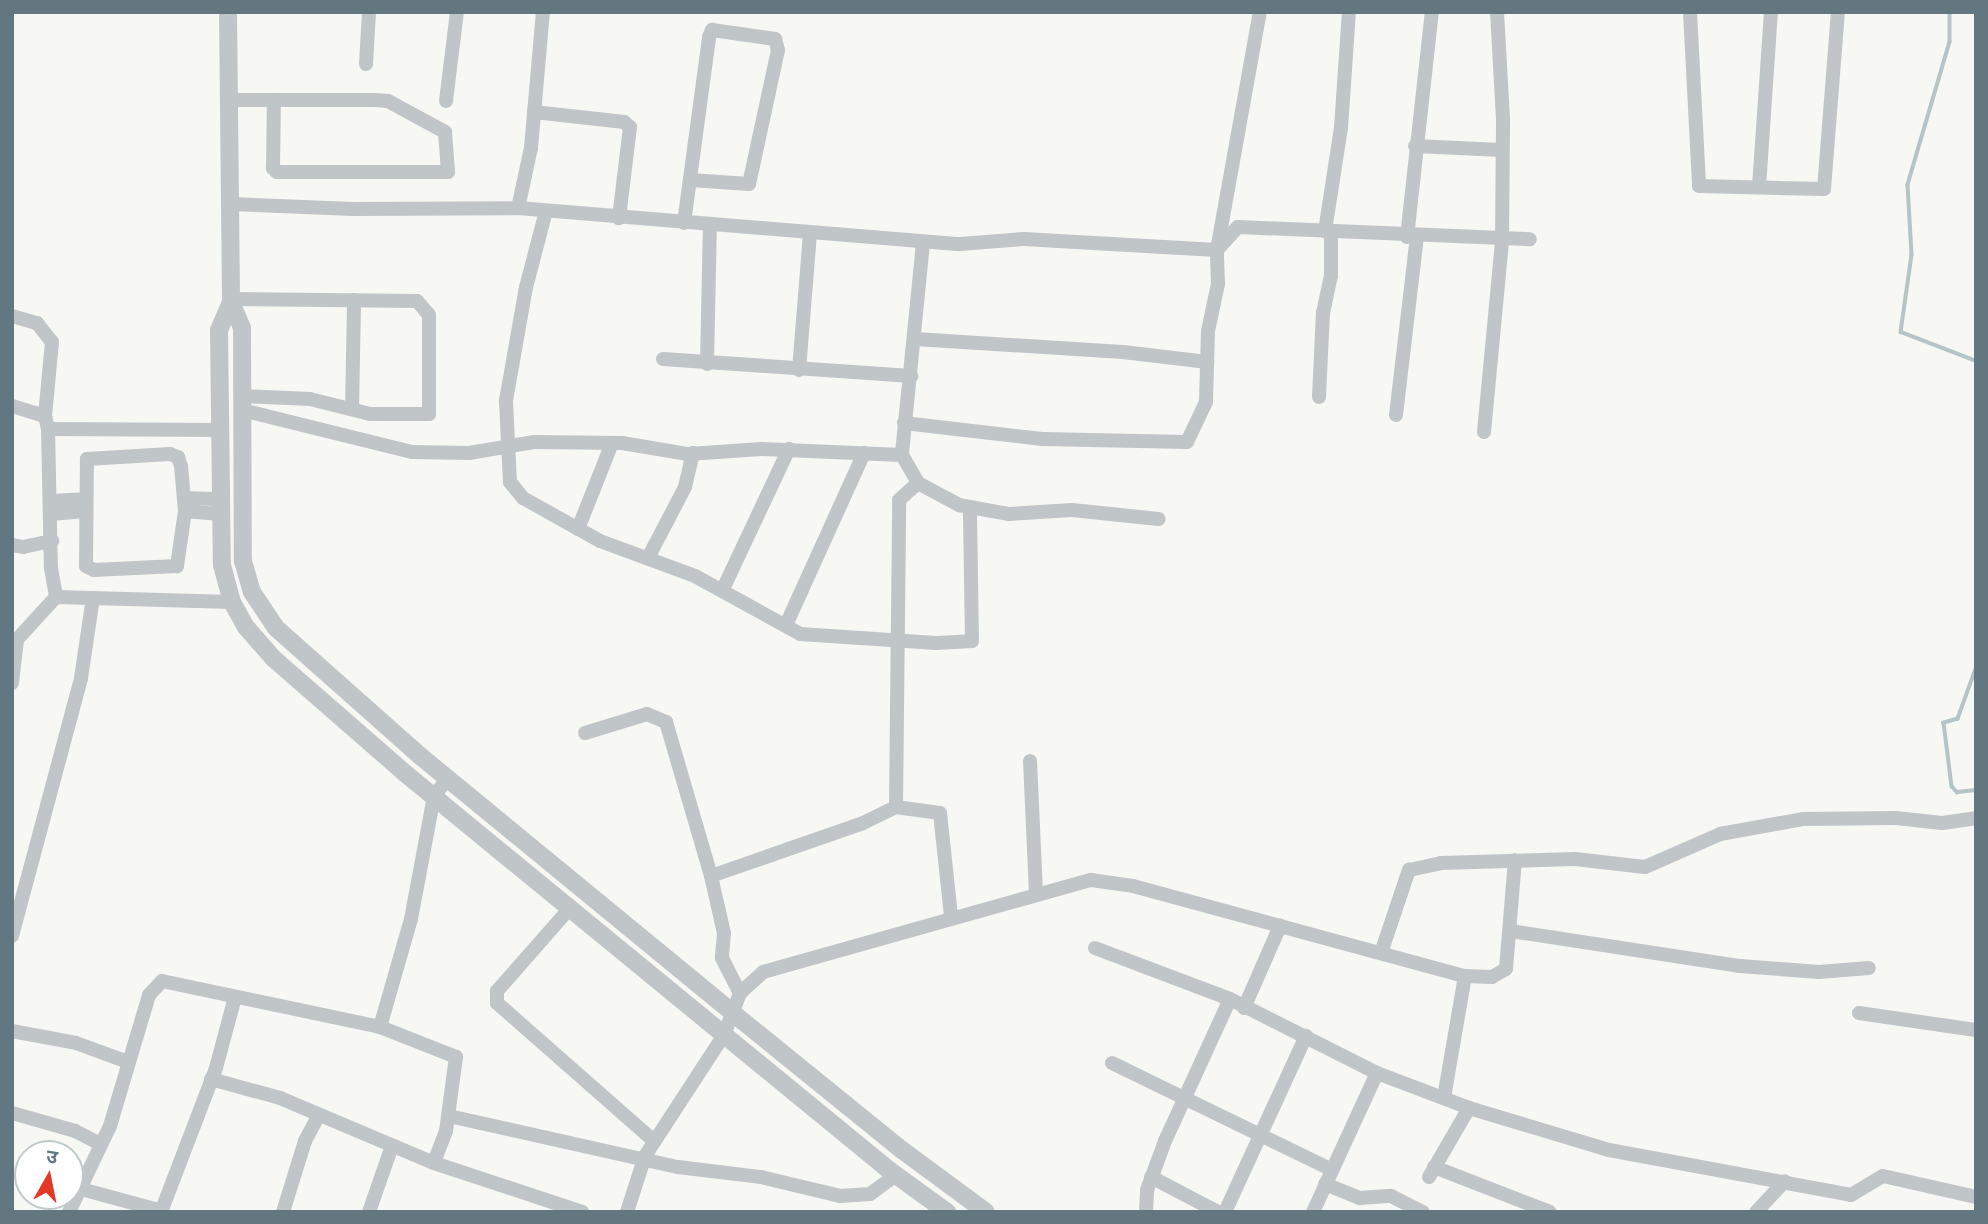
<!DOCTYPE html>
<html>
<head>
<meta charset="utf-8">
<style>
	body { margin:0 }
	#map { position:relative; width:1988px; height:1224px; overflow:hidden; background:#f7f7f4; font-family:"Archivo Narrow","Noto Sans Devanagari",sans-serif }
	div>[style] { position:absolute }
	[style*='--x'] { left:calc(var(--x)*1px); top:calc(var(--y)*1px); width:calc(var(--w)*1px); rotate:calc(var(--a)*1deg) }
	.stream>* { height:3.5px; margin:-1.75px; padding:0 1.75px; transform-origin:1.75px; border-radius:1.75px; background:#b5c5c7 }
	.minor>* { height:14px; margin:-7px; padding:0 7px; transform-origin:7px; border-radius:7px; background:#c0c5c8 }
	.tertiary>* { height:18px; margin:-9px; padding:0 9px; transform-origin:9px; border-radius:9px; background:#c0c5c8 }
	span { translate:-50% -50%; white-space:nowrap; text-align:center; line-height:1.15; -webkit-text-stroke:7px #fff; paint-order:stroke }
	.frame { position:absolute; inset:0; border:14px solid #62777f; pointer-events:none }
	.north { position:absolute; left:14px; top:1140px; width:70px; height:70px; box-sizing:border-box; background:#fff; border:2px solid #c0c9cc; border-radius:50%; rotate:9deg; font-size:19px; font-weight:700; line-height:28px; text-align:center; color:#62777f }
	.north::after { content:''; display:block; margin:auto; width:24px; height:32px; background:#e23829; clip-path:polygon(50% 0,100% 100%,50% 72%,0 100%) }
</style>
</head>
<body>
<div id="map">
	<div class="stream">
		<i style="--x:1950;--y:12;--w:30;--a:90"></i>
		<i style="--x:1950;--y:42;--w:149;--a:106.4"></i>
		<i style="--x:1908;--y:185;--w:70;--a:86.7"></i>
		<i style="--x:1912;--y:255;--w:78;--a:98.1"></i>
		<i style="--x:1901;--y:332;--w:80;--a:21.1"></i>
		<i style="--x:1976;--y:669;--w:53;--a:109.8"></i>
		<i style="--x:1958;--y:719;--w:15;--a:164"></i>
		<i style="--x:1944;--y:723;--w:64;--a:82.8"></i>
		<i style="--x:1952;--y:786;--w:8;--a:50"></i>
		<i style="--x:1957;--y:792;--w:19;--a:-6"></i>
	</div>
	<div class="minor">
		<i style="--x:1690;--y:12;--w:174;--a:87"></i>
		<i style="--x:1699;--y:186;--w:125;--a:1.4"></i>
		<i style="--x:1824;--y:189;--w:178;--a:-85.5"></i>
		<i style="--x:366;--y:64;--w:52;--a:-86.7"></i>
		<i style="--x:229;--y:100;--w:145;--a:0"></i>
		<i style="--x:374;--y:100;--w:14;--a:4"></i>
		<i style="--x:388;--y:101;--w:65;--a:28.5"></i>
		<i style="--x:445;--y:132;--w:40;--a:85.7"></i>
		<i style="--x:448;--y:172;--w:171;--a:180"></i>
		<i style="--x:277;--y:172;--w:6;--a:-135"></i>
		<i style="--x:273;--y:168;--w:68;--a:-89.2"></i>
		<i style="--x:446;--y:101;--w:90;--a:-83"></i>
		<i style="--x:534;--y:112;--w:91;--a:6.3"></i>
		<i style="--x:624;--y:122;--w:8;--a:40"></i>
		<i style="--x:630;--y:127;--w:92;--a:96.9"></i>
		<i style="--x:1415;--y:146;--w:86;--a:2.7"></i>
		<i style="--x:1759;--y:187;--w:175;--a:-86.1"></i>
		<i style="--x:230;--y:204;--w:123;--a:2.3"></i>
		<i style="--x:353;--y:209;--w:165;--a:-0.3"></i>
		<i style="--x:518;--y:208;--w:443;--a:4.7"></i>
		<i style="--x:960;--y:244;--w:64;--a:-4.5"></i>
		<i style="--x:1024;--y:239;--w:193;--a:3.3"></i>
		<i style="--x:1217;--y:250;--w:31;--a:-48"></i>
		<i style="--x:1238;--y:227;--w:292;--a:2.4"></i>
		<i style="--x:518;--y:208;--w:61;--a:-77.8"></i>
		<i style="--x:531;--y:148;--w:137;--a:-85"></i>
		<i style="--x:546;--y:211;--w:79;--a:104.7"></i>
		<i style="--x:526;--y:287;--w:116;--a:100"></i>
		<i style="--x:506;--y:401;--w:81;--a:87.2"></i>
		<i style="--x:510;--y:482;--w:21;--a:51"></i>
		<i style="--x:523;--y:498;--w:88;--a:29.2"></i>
		<i style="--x:600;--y:541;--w:101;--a:20.2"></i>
		<i style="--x:695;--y:576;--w:120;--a:28.9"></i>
		<i style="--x:800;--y:634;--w:136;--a:3.8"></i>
		<i style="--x:936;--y:643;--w:36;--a:-3"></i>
		<i style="--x:972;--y:641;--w:134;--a:-90.9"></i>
		<i style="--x:684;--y:223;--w:188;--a:-82.3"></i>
		<i style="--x:709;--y:37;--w:8;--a:-67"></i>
		<i style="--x:712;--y:30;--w:64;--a:8.1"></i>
		<i style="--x:775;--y:39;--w:11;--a:75"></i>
		<i style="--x:778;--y:50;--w:137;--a:102.2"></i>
		<i style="--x:749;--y:184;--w:59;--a:-176.1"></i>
		<i style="--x:1325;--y:231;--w:104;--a:-81.2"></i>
		<i style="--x:1341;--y:128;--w:116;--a:-86.1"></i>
		<i style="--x:1407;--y:237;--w:226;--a:-83.7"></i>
		<i style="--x:923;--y:243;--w:213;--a:95.7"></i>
		<i style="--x:902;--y:455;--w:32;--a:60"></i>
		<i style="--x:918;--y:483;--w:47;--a:28.2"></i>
		<i style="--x:959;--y:505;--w:51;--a:10.2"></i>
		<i style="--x:1009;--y:514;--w:63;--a:-3.6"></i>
		<i style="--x:1072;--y:510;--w:87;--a:5.9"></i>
		<i style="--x:231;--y:299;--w:186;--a:0.6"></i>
		<i style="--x:417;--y:301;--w:18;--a:49"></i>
		<i style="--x:429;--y:315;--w:99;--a:90"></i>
		<i style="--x:429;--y:414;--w:59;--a:180"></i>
		<i style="--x:370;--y:414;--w:62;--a:-166"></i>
		<i style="--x:310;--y:399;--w:69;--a:-177.5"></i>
		<i style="--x:12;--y:316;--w:26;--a:16"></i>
		<i style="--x:37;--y:323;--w:24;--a:52"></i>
		<i style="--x:52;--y:342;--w:74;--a:95.4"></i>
		<i style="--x:915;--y:339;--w:208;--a:3.6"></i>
		<i style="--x:1123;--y:352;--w:85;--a:6.8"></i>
		<i style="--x:663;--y:359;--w:249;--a:3.9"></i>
		<i style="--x:707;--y:364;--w:139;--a:-88.8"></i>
		<i style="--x:799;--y:370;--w:137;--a:-85.4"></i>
		<i style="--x:1319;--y:397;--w:84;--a:-87.3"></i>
		<i style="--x:1323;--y:313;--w:38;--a:-78"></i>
		<i style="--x:1331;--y:276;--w:45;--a:-90"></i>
		<i style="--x:12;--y:406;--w:34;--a:17"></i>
		<i style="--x:45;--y:416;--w:13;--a:77"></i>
		<i style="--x:48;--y:429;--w:173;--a:0.3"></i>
		<i style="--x:352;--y:409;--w:109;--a:-88.9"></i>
		<i style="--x:242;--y:410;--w:175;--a:13.9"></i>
		<i style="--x:412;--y:452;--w:57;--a:1"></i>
		<i style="--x:469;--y:453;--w:66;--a:-9.6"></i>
		<i style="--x:534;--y:442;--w:88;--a:0.7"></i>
		<i style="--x:622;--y:443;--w:67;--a:9.5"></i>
		<i style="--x:688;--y:454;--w:74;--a:-3.9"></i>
		<i style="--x:762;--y:449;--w:140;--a:2.5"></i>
		<i style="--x:1396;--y:415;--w:179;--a:-83.3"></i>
		<i style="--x:904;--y:423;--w:139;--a:6.6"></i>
		<i style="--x:1042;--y:439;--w:145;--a:1.2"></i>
		<i style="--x:1187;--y:442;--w:44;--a:-64.6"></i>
		<i style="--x:1206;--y:402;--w:71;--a:-88.4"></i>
		<i style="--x:1208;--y:331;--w:48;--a:-78"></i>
		<i style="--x:1218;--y:284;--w:34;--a:-92"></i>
		<i style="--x:1217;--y:250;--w:242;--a:-79.8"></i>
		<i style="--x:48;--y:429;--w:139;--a:88.8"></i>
		<i style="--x:51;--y:568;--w:29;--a:80"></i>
		<i style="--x:1484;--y:432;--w:193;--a:-84.6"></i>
		<i style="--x:1502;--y:240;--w:121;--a:-89.5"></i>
		<i style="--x:1503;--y:119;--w:107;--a:-93.2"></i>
		<i style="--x:170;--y:454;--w:9;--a:21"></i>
		<i style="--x:178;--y:457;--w:9;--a:72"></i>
		<i style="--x:181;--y:466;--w:45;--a:84.9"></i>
		<i style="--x:185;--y:511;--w:56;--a:98.3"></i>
		<i style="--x:177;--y:566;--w:83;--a:177.2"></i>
		<i style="--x:94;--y:570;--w:9;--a:-153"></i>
		<i style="--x:86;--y:566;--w:107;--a:-89.5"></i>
		<i style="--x:87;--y:459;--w:83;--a:-3.4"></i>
		<i style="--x:184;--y:498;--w:37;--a:2"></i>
		<i style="--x:51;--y:501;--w:33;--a:-3"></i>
		<i style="--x:185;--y:511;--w:36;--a:5"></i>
		<i style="--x:51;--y:514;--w:35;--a:-5"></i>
		<i style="--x:578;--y:529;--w:92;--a:-68.4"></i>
		<i style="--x:12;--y:545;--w:11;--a:10"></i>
		<i style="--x:23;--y:547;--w:30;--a:-12"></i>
		<i style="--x:649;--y:556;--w:78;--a:-62.4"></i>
		<i style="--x:685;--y:487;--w:35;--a:-77"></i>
		<i style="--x:723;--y:589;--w:155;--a:-64.8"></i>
		<i style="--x:786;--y:625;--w:189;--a:-65.6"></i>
		<i style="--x:12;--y:645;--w:65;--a:-47.5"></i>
		<i style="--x:56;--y:597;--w:176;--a:1.6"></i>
		<i style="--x:12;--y:683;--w:43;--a:-83.4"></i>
		<i style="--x:585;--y:733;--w:65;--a:-17"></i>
		<i style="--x:647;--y:714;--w:21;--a:23"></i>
		<i style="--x:666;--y:722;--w:160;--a:73.7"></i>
		<i style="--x:711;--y:876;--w:58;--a:77.2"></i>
		<i style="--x:724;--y:933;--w:25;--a:95"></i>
		<i style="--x:722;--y:958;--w:39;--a:63"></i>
		<i style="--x:1030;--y:761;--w:132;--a:87.4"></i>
		<i style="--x:896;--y:807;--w:307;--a:-89.4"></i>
		<i style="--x:899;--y:500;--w:25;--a:-42"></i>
		<i style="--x:711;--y:876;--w:161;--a:-19.2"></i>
		<i style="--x:863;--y:823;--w:37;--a:-26"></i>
		<i style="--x:896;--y:807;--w:44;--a:7.8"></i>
		<i style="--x:940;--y:813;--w:104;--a:83.9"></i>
		<i style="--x:570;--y:908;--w:111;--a:131.3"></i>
		<i style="--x:497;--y:991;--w:12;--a:90"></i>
		<i style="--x:497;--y:1003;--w:209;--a:41.3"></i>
		<i style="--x:1511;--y:931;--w:232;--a:8.7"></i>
		<i style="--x:1740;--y:966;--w:79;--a:4.3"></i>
		<i style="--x:1819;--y:972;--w:50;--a:-4.6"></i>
		<i style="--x:12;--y:936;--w:267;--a:-75"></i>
		<i style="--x:81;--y:678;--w:81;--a:-81.5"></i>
		<i style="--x:1095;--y:948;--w:144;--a:20.7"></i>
		<i style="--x:1230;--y:999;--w:165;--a:26.7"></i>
		<i style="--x:1377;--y:1073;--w:98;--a:20.8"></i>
		<i style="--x:1469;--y:1108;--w:146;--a:16.7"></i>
		<i style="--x:1609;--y:1150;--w:246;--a:10.5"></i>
		<i style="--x:1851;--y:1195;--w:37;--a:-31"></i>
		<i style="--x:1883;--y:1176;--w:95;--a:12.7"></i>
		<i style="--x:1381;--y:953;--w:88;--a:-71.4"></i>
		<i style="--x:1409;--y:870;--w:33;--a:-12"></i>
		<i style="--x:1441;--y:863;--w:134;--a:-1.7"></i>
		<i style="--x:1575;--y:859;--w:70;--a:6.5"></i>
		<i style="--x:1645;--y:867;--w:82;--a:-23.7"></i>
		<i style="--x:1720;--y:834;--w:84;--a:-10.2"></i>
		<i style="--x:1803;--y:819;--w:93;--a:-0.6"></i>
		<i style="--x:1896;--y:818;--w:46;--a:6.2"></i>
		<i style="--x:1942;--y:823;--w:34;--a:-8"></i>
		<i style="--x:1465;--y:976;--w:27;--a:2"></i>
		<i style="--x:1492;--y:977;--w:16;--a:-30"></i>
		<i style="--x:1506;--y:969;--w:109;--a:-85.3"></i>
		<i style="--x:1244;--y:1008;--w:90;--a:-66.3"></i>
		<i style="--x:1859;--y:1013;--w:118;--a:8.3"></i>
		<i style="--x:380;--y:1027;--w:112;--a:-74"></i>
		<i style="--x:411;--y:919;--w:125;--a:-79.4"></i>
		<i style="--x:434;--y:796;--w:23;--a:-52"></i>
		<i style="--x:12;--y:1031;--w:65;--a:10.6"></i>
		<i style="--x:76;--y:1043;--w:55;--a:20.1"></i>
		<i style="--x:1112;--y:1063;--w:245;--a:25.9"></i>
		<i style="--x:211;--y:1079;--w:72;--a:15.4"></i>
		<i style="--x:280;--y:1098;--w:167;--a:22.9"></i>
		<i style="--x:434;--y:1163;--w:156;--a:18.3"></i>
		<i style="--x:12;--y:1113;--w:66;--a:15.9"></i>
		<i style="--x:75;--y:1131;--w:29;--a:27"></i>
		<i style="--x:449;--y:1116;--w:235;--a:12.6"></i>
		<i style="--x:678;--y:1167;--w:84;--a:6.9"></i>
		<i style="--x:761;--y:1177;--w:81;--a:13.5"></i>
		<i style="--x:840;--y:1196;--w:30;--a:-4"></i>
		<i style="--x:870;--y:1194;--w:32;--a:-36"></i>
		<i style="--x:1434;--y:1167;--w:124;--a:21.2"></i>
		<i style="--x:1151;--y:1177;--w:76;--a:27.6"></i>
		<i style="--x:1429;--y:1177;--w:80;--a:-59.9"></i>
		<i style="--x:1325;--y:1184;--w:38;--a:22"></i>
		<i style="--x:1360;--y:1198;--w:31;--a:-4"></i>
		<i style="--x:1391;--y:1196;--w:36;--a:27"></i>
		<i style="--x:81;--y:1189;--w:84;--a:15.2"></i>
		<i style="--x:69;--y:1212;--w:95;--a:-64.5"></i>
		<i style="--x:110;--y:1126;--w:137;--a:-73.4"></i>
		<i style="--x:149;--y:995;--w:19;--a:-47"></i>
		<i style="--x:162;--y:981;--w:223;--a:11.9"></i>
		<i style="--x:380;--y:1027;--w:82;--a:21.5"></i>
		<i style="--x:456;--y:1057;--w:75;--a:97.7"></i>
		<i style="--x:446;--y:1131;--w:34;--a:111"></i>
		<i style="--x:161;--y:1212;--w:154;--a:-69.1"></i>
		<i style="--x:216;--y:1068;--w:73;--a:-75"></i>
		<i style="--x:283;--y:1212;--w:74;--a:-72.8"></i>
		<i style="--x:305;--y:1141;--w:27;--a:-62"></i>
		<i style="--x:369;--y:1212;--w:70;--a:-70.8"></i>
		<i style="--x:627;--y:1212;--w:59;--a:-72.2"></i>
		<i style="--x:645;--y:1156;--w:145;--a:-56.9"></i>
		<i style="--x:724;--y:1035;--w:45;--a:-69.1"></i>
		<i style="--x:740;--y:993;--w:31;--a:-42"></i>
		<i style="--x:763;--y:972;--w:341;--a:-15.7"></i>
		<i style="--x:1091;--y:880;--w:42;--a:8.1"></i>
		<i style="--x:1133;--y:886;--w:344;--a:15.2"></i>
		<i style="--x:1465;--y:976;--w:124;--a:99.8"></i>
		<i style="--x:1146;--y:1212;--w:22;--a:-87"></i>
		<i style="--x:1147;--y:1190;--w:52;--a:-69.8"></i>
		<i style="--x:1165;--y:1141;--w:156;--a:-65.4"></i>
		<i style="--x:1225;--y:1212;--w:194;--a:-65.3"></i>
		<i style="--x:1313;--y:1212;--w:153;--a:-65.3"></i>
		<i style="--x:1756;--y:1212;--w:42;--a:-46.9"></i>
	</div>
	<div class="tertiary">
		<i style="--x:228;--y:12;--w:290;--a:89.4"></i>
		<i style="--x:231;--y:302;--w:30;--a:113"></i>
		<i style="--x:219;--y:330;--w:235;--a:89.3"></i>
		<i style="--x:222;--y:565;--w:38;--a:75"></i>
		<i style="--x:232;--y:602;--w:29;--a:61"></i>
		<i style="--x:246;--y:627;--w:41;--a:48.9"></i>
		<i style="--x:273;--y:658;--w:176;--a:41.1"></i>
		<i style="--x:406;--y:774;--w:625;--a:39.35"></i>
		<i style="--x:889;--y:1170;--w:72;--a:35.9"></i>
		<i style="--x:231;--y:302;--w:28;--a:67"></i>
		<i style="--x:242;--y:328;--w:233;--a:89.8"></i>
		<i style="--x:243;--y:561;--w:32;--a:74"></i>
		<i style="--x:252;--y:592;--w:43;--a:56.3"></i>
		<i style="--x:276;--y:628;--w:191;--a:41.6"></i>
		<i style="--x:419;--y:755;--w:408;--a:39.4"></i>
		<i style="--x:734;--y:1014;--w:216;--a:39"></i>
		<i style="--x:902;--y:1150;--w:104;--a:36.4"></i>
	</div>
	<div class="frame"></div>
	<div class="north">उ</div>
</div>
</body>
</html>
